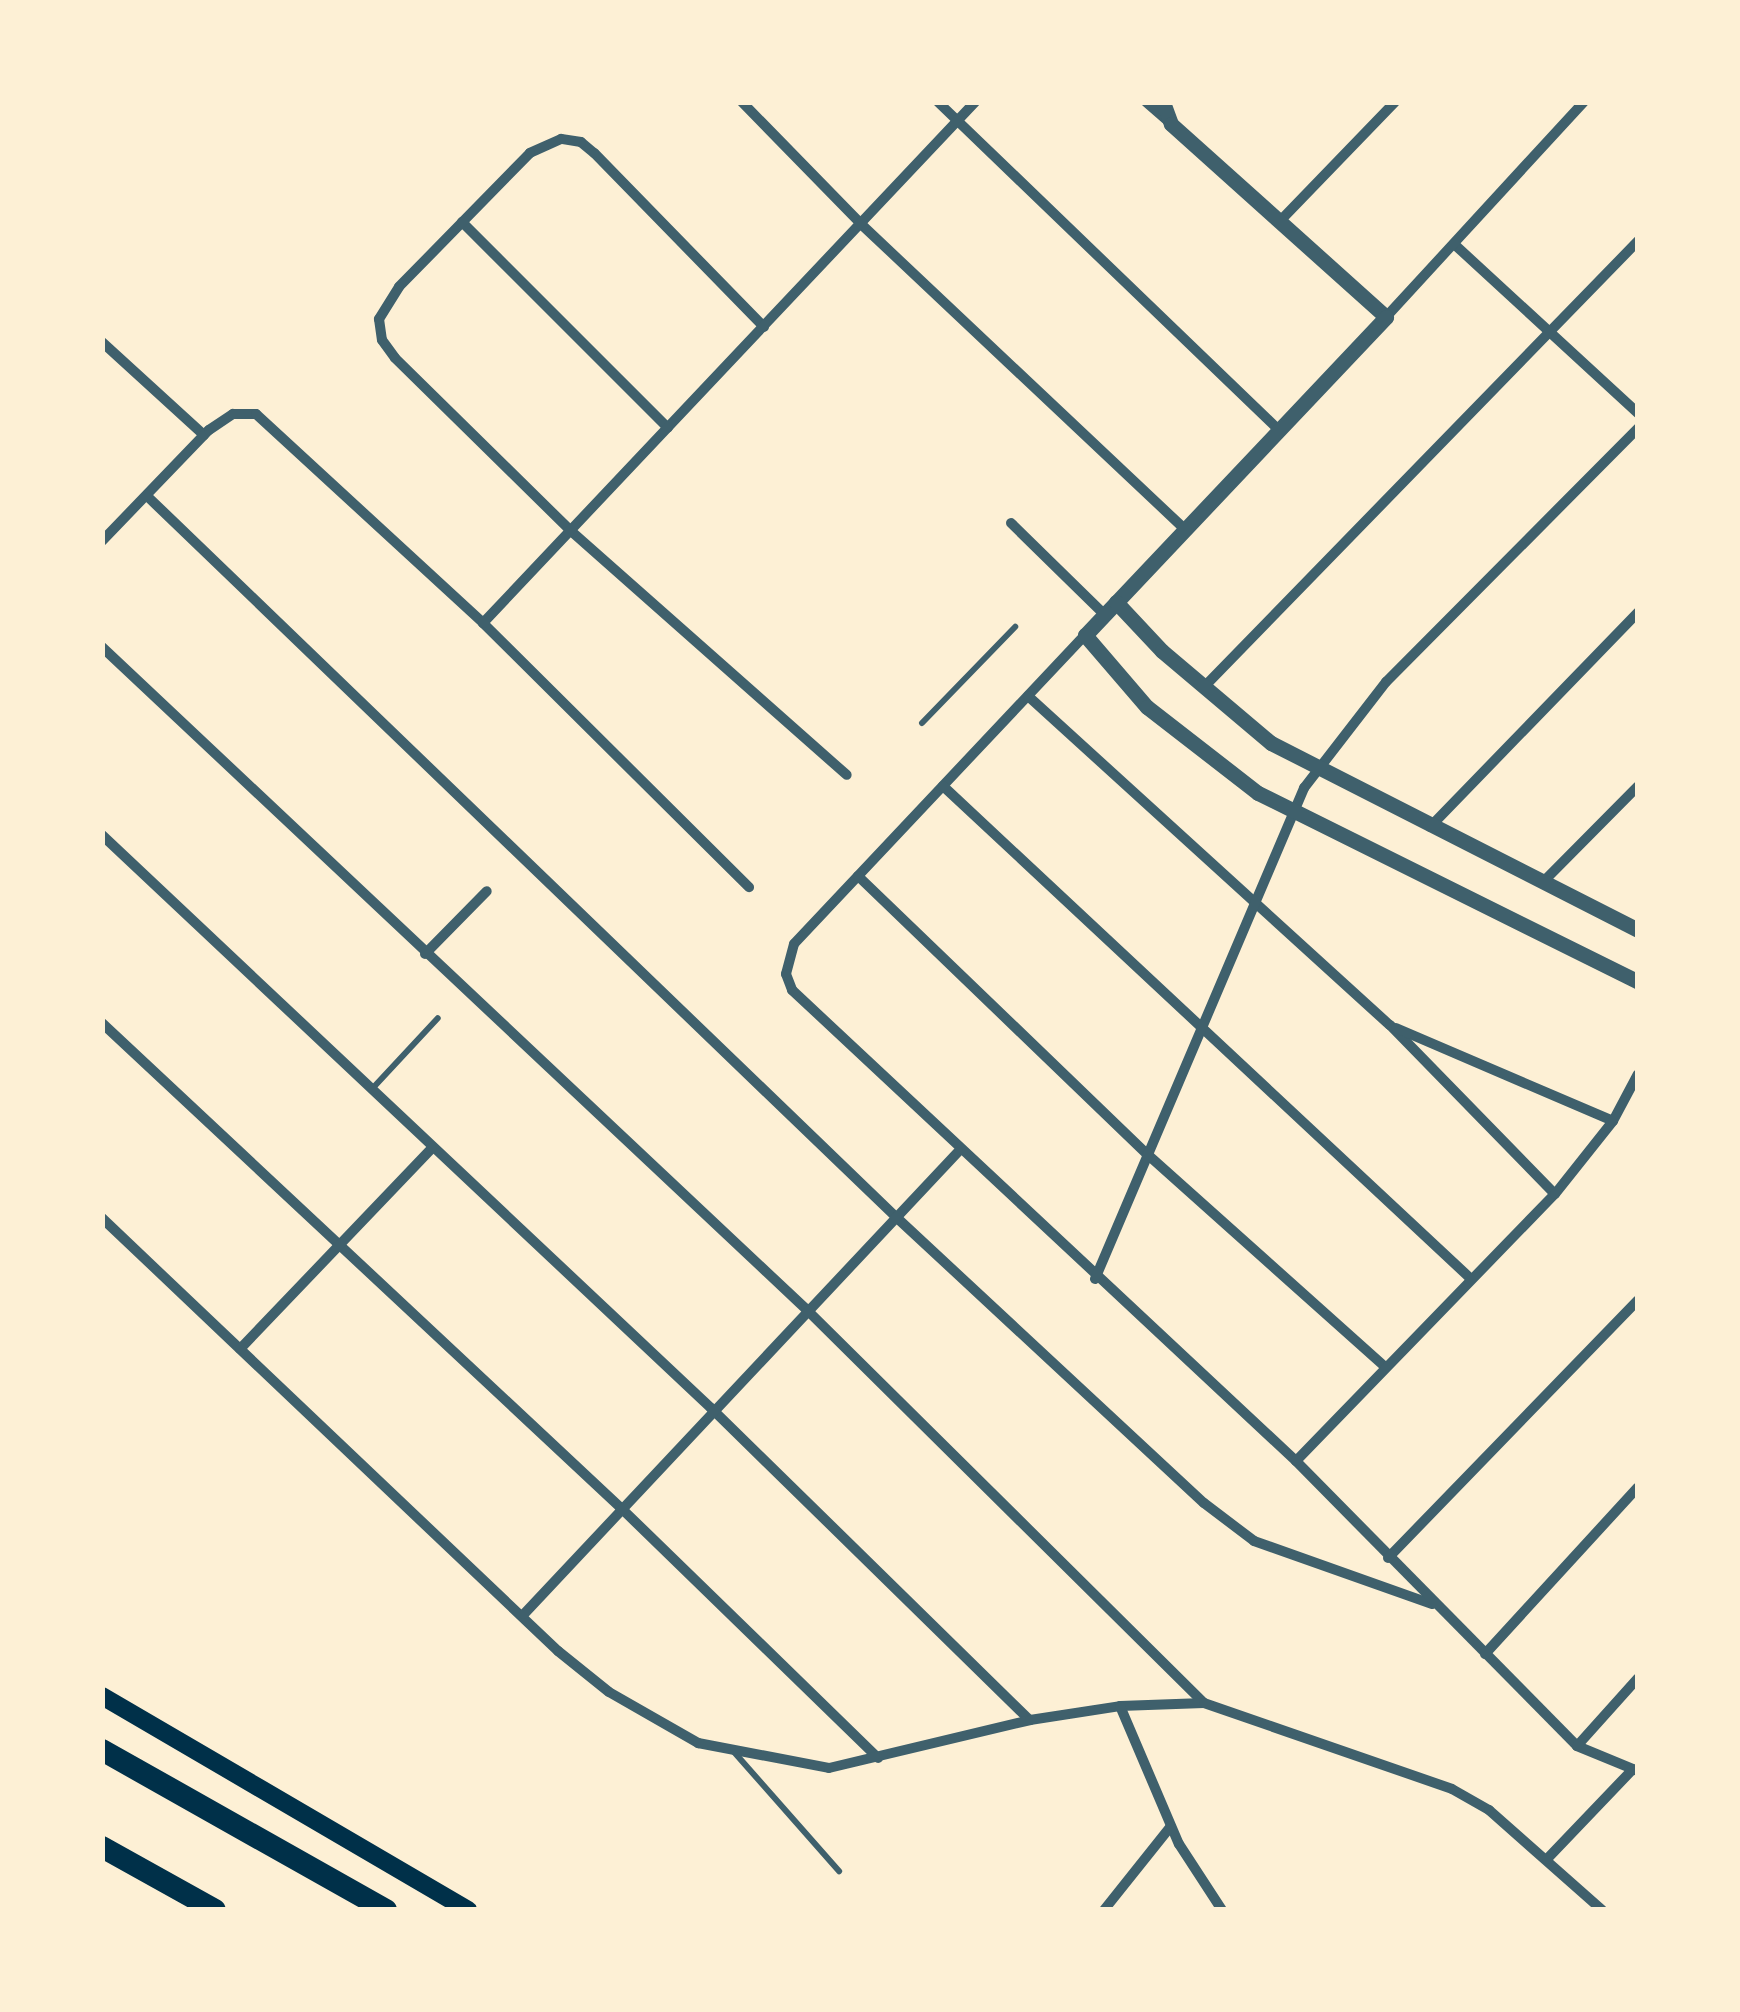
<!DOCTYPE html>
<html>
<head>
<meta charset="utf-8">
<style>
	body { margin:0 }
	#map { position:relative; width:1740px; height:2012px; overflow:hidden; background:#fdf0d5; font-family:"IBM Plex Sans",sans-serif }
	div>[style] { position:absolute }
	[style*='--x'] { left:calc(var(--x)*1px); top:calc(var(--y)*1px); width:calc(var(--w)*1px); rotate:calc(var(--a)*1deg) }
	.service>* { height:6px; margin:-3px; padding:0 3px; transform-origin:3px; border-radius:3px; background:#3f606c }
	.minor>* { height:10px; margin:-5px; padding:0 5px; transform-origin:5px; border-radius:5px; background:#3f606c }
	.tertiary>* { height:15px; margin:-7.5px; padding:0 7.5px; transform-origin:7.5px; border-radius:7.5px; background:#3f606c }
	.secondary>* { height:18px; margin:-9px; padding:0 9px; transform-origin:9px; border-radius:9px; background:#003049 }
	.motorway>* { height:22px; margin:-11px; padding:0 11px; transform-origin:11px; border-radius:11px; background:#003049 }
	span { translate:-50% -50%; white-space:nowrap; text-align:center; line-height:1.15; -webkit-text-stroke:10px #fdf0d5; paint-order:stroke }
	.frame { position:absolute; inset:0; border:105px solid #fdf0d5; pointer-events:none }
</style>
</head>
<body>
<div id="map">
	<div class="service">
		<i style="--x:922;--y:723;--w:134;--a:-45.9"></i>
		<i style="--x:371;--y:1090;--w:98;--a:-47.1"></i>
		<i style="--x:734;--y:1752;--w:159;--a:48.6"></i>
	</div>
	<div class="minor">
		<i style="--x:742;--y:102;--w:172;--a:45.7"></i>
		<i style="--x:862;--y:225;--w:444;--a:43.3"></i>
		<i style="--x:938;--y:102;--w:473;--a:43.9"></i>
		<i style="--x:1146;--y:102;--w:29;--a:41"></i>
		<i style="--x:1281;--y:220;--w:164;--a:-46"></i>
		<i style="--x:462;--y:222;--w:291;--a:45"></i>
		<i style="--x:1454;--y:244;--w:250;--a:42.6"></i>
		<i style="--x:1386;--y:317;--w:292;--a:-47.4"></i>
		<i style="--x:764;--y:327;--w:243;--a:-134.3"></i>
		<i style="--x:594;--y:153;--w:17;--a:-140"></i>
		<i style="--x:581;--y:142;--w:20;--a:-171"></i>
		<i style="--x:561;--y:139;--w:34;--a:156"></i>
		<i style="--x:530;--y:153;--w:187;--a:134.4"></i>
		<i style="--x:399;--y:287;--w:38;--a:122"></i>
		<i style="--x:379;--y:319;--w:21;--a:82"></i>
		<i style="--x:382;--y:340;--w:22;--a:54"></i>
		<i style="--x:395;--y:358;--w:247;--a:44.5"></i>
		<i style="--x:571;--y:531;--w:368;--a:41.5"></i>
		<i style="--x:102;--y:342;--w:138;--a:42.4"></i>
		<i style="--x:147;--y:496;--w:1040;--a:43.91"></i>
		<i style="--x:896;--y:1217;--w:420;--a:42.9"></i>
		<i style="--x:1204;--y:1503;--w:63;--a:37.2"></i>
		<i style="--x:1254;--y:1541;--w:189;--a:19.5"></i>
		<i style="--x:1011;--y:523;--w:132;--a:44.4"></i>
		<i style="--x:102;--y:541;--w:154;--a:-46.1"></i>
		<i style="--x:209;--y:430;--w:29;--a:-34"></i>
		<i style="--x:233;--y:414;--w:23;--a:0"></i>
		<i style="--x:256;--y:414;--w:309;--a:42.6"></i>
		<i style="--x:483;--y:623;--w:375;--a:44.8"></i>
		<i style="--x:483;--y:623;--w:717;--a:-46.64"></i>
		<i style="--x:1085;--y:635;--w:424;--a:133.3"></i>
		<i style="--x:794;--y:944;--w:31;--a:105"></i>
		<i style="--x:786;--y:974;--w:17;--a:69"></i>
		<i style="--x:792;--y:990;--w:690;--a:43.06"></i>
		<i style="--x:1296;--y:1461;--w:400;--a:45.4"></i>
		<i style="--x:1577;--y:1746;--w:66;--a:22.3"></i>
		<i style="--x:102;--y:647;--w:966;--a:43.24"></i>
		<i style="--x:806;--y:1309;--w:560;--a:44.71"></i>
		<i style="--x:1203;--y:688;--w:624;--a:-45.78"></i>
		<i style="--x:1028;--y:696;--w:489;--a:42.3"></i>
		<i style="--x:1390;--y:1025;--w:236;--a:45.7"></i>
		<i style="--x:943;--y:786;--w:720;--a:43.03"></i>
		<i style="--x:1430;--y:827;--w:299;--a:-45.9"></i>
		<i style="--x:102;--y:835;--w:836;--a:43.26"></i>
		<i style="--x:711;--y:1408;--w:446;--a:44.4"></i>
		<i style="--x:858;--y:876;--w:401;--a:43.9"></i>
		<i style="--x:1147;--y:1154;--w:319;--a:41.8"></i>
		<i style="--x:1545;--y:880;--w:132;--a:-45.3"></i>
		<i style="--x:425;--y:954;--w:88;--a:-45.5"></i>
		<i style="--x:102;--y:1023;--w:709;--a:43.06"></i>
		<i style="--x:620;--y:1507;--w:360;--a:44.2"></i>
		<i style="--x:1396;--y:1028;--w:236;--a:23.2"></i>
		<i style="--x:102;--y:1218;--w:629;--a:43.52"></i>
		<i style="--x:558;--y:1651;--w:65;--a:38.8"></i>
		<i style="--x:609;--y:1692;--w:103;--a:29.8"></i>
		<i style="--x:698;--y:1743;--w:133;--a:10.8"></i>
		<i style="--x:829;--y:1768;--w:207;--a:-13.4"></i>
		<i style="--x:1030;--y:1720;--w:91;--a:-8.8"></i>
		<i style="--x:1120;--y:1706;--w:84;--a:-2"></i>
		<i style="--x:1204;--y:1703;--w:262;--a:19.1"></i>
		<i style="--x:1452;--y:1789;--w:43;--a:29.6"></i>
		<i style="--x:1489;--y:1810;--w:151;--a:41.5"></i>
		<i style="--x:1095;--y:1279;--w:534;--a:-66.94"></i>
		<i style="--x:1304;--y:788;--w:134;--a:-52.3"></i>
		<i style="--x:1386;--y:682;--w:358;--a:-45.2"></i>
		<i style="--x:240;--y:1349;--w:277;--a:-46.3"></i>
		<i style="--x:1296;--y:1461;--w:372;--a:-45.9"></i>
		<i style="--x:1555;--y:1194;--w:93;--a:-51.5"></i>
		<i style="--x:1613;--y:1121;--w:53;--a:-62"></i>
		<i style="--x:1388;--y:1558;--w:359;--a:-45.9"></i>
		<i style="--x:524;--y:1614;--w:634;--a:-46.79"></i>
		<i style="--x:1485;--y:1654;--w:226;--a:-47.5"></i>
		<i style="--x:1120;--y:1706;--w:150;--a:66.9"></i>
		<i style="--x:1179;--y:1844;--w:79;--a:56.9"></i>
		<i style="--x:1577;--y:1746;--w:91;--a:-48.1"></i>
		<i style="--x:1547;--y:1859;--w:124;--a:-46.3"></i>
		<i style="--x:1104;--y:1910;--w:107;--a:-51.4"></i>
	</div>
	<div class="tertiary">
		<i style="--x:1163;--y:102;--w:23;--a:70"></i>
		<i style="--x:1171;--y:124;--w:289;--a:41.9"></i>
		<i style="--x:1386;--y:317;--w:438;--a:133.4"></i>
		<i style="--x:1085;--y:635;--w:95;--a:49.3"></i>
		<i style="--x:1147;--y:707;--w:140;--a:37.8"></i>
		<i style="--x:1258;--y:793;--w:424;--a:26.4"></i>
		<i style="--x:1116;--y:602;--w:67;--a:46.8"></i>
		<i style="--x:1162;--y:651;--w:143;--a:40.2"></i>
		<i style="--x:1271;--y:743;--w:412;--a:27"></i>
	</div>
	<div class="secondary">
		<i style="--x:102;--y:1696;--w:424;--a:30.3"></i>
	</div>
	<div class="motorway">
		<i style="--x:102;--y:1750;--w:326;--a:29.4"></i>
		<i style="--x:102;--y:1847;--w:129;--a:29.1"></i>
	</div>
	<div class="frame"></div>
</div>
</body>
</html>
